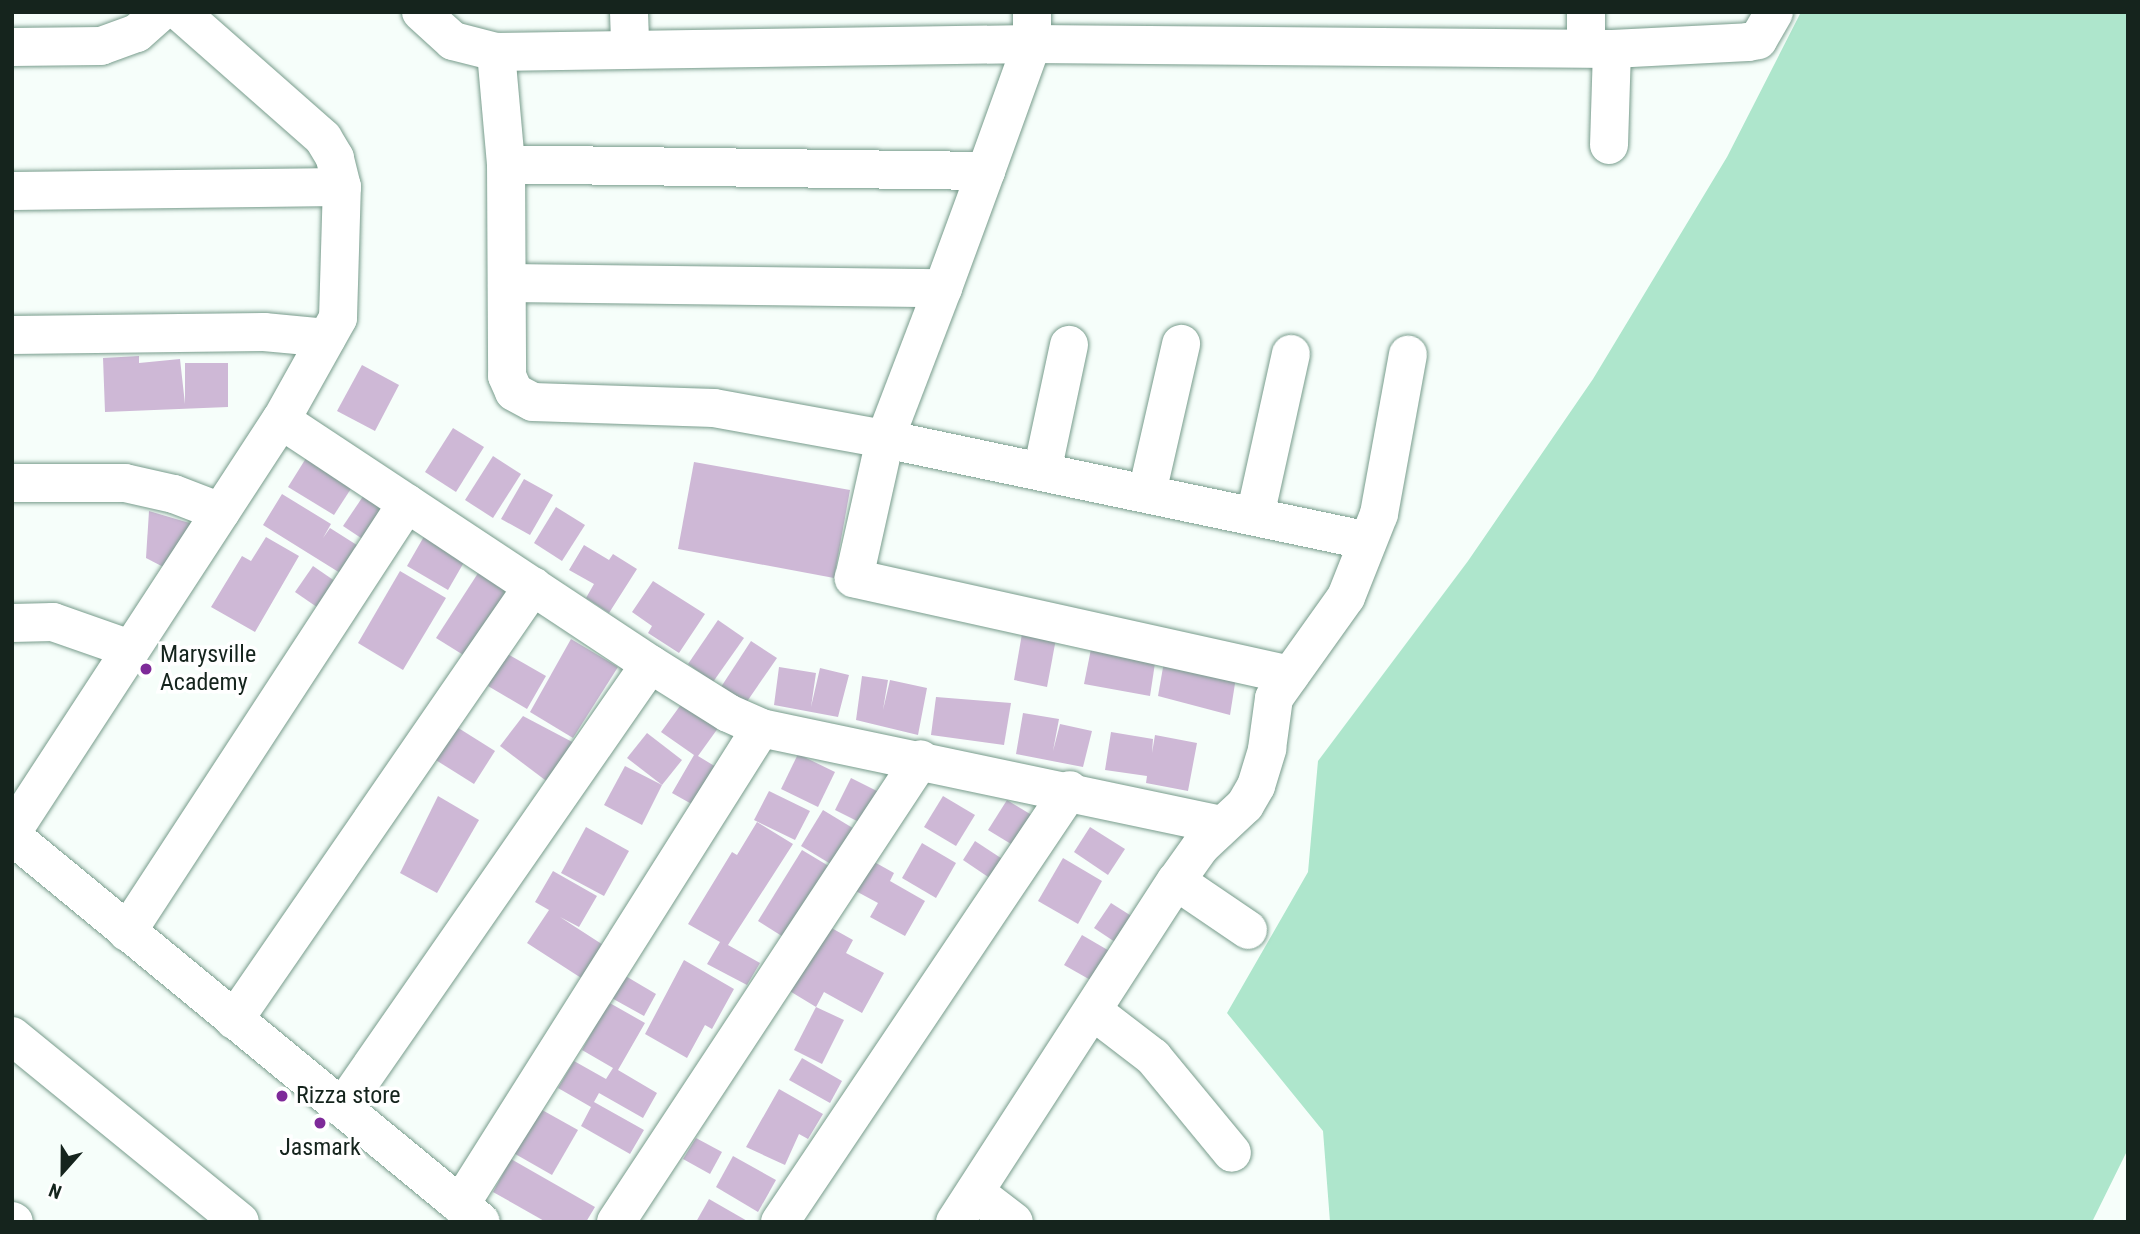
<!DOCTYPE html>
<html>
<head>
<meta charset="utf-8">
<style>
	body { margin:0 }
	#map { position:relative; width:2140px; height:1234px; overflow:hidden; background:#f6fefa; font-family:"Roboto Condensed",sans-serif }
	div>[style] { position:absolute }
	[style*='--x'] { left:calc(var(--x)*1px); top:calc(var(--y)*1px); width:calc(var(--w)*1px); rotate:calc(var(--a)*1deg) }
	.green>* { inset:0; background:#aee6cc }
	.building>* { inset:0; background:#ceb8d6 }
	.roads { filter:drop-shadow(0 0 2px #789c8c) drop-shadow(0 0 2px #789c8c) }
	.minor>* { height:38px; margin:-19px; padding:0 19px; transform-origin:19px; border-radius:19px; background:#fff }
	.dots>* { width:19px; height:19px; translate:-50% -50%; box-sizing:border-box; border:4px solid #fff; border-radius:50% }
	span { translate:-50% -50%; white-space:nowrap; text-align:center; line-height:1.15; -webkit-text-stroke:7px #fff; paint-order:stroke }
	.poi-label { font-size:24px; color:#15241d }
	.left { translate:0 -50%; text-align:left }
	.frame { position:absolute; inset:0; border:14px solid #15241d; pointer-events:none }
	.north { position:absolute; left:28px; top:1136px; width:70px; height:70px; -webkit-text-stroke:5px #fff; paint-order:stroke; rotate:201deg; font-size:19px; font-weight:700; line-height:28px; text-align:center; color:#15241d }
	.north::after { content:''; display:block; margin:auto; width:24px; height:32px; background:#15241d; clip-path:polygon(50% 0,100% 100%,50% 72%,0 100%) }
</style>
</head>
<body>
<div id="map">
	<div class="green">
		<i style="clip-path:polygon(1801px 12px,2128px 12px,2128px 1149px,2092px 1222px,1330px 1222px,1323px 1131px,1227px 1013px,1308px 872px,1318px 761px,1468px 561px,1593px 379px,1727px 157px)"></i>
	</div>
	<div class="building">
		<i style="clip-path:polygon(139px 356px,139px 363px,180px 359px,185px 404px,185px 363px,228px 363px,228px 407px,105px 412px,103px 358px)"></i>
		<i style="clip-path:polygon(362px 365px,399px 385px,375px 431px,337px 411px)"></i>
		<i style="clip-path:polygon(453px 428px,484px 447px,456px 492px,425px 472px)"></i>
		<i style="clip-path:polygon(308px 455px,354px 484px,334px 515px,288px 487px)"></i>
		<i style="clip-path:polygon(493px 456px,521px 474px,493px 518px,465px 500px)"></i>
		<i style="clip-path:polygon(694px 462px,850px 490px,834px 578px,678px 549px)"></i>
		<i style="clip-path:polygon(524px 479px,553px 495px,530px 535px,501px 519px)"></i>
		<i style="clip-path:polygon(368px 489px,398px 510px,373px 546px,343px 526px)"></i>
		<i style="clip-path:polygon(282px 494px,331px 524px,323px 538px,330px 528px,371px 554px,353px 581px,263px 525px)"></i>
		<i style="clip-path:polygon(556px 507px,585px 525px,562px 561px,534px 543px)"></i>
		<i style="clip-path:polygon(149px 511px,203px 527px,173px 572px,146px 558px)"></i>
		<i style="clip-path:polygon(426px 533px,467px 557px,448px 590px,407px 566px)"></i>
		<i style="clip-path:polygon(266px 537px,299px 556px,255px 632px,211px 607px,242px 556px,251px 561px)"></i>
		<i style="clip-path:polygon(584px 545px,609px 560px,613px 554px,637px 569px,609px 613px,586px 598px,594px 584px,569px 570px)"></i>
		<i style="clip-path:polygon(313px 566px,345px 588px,327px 614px,295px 592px)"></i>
		<i style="clip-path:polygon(482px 567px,522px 595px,473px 661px,436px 638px)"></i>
		<i style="clip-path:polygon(400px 571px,446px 598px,403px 670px,358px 643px)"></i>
		<i style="clip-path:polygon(653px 581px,705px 614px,679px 653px,648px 633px,652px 626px,632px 612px)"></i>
		<i style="clip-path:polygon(718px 620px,744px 638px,713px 682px,688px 664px)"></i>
		<i style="clip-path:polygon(1024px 622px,1058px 628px,1047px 687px,1014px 680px)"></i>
		<i style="clip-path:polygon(571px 639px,618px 667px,573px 738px,530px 712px)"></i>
		<i style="clip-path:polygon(1093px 639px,1157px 650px,1150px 696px,1084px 684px)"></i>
		<i style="clip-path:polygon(751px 641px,777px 658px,746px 703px,721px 687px)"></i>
		<i style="clip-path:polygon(504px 652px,546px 676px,527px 709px,488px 686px)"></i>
		<i style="clip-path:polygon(1165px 656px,1237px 671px,1230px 715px,1158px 696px)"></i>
		<i style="clip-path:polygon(779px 667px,816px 673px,811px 707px,820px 668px,849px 675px,838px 717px,774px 705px)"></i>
		<i style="clip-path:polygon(862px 676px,888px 680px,883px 710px,890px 680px,927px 688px,918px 735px,856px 720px)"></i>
		<i style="clip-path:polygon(936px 697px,1011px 703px,1004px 745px,931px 735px)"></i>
		<i style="clip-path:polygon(685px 699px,721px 724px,698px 756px,726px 773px,704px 811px,672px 793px,694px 755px,661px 732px)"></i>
		<i style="clip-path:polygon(1023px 713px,1059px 719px,1053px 751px,1060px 724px,1092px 731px,1083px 767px,1016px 754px)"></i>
		<i style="clip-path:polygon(523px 716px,578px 745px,553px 786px,500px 746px)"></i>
		<i style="clip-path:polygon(452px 724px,495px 751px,474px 784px,431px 757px)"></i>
		<i style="clip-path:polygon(1111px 732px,1153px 739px,1152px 753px,1155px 735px,1197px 743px,1188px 791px,1146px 783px,1147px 776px,1105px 770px)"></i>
		<i style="clip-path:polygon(647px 733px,682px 760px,662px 785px,627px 758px)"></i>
		<i style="clip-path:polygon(798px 754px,835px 772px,818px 807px,781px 789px)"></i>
		<i style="clip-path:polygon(625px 766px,662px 785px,642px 825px,604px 805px)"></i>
		<i style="clip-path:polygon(851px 778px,883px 794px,867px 826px,835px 810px)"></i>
		<i style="clip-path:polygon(769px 791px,810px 811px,795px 840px,754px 820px)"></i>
		<i style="clip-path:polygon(438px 796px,479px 820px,437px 893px,400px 873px)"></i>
		<i style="clip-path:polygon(943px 796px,975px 815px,956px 846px,924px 827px)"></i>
		<i style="clip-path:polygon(1007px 800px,1040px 820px,1021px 850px,988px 830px)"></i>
		<i style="clip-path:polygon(823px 810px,856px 830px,834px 866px,801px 846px)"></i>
		<i style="clip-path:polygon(757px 822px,793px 844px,728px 945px,760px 963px,747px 985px,707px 964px,720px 942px,688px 924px,732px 852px,737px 855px)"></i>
		<i style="clip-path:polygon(586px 827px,629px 851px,604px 896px,561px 873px)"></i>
		<i style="clip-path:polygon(1090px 827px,1125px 849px,1108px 875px,1074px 852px)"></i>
		<i style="clip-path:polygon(975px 841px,1010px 864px,997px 883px,963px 860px)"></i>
		<i style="clip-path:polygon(922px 843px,956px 863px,936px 898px,902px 878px)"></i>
		<i style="clip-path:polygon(802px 850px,832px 868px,788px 940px,758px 921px)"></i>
		<i style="clip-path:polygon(1063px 858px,1102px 881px,1078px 924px,1038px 901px)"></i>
		<i style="clip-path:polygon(869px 859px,894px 873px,890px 881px,925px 901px,905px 936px,870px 917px,878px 903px,852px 889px)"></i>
		<i style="clip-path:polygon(553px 871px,597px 896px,579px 927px,560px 917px,614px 952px,592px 985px,527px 943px,549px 910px,535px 902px)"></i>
		<i style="clip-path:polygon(1111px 903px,1144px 924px,1127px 950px,1094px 928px)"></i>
		<i style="clip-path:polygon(819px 921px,853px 940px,846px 953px,884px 973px,862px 1013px,824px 992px,816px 1007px,788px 990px)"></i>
		<i style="clip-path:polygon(1082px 935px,1118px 956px,1101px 986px,1064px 965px)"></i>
		<i style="clip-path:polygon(684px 960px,734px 989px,712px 1029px,705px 1025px,687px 1058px,645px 1034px)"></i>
		<i style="clip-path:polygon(612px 968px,656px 994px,644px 1016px,599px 991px)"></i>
		<i style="clip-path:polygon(608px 1002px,645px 1023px,618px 1070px,657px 1093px,643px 1118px,599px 1093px,594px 1102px,644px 1130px,630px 1154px,581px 1126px,591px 1107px,558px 1088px,574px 1061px,606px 1079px,613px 1068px,582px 1050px)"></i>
		<i style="clip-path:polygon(816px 1007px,844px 1020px,822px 1064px,794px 1050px)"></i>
		<i style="clip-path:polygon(802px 1058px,842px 1081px,830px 1103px,789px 1080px)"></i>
		<i style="clip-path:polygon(779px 1089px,823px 1114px,808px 1139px,799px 1134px,785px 1165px,746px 1147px)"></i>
		<i style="clip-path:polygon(535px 1106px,578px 1130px,552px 1175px,510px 1151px)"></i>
		<i style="clip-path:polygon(696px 1138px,722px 1152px,710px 1174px,683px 1159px)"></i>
		<i style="clip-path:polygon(733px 1156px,776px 1180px,758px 1212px,716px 1187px)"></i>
		<i style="clip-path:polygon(511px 1159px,595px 1207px,586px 1222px,546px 1222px,493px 1192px)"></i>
		<i style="clip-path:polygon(709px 1199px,749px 1222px,696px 1222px)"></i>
	</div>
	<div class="roads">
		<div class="minor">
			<i style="--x:421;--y:12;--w:43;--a:42.2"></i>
			<i style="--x:453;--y:41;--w:44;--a:14.3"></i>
			<i style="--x:496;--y:52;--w:536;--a:-0.86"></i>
			<i style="--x:1032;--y:44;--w:580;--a:0.49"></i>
			<i style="--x:1612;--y:49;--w:136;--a:-2.9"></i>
			<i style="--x:1748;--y:42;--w:10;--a:-11"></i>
			<i style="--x:1758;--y:40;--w:32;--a:-60"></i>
			<i style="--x:629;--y:12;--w:35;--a:88"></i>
			<i style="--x:1586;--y:12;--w:36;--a:90"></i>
			<i style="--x:12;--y:47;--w:89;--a:-0.6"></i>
			<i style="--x:101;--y:46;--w:38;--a:-20"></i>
			<i style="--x:137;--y:33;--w:31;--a:-42"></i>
			<i style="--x:496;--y:52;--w:112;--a:84.9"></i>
			<i style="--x:1609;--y:145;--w:96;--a:-88.2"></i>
			<i style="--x:986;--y:171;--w:480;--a:-179.2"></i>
			<i style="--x:506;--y:164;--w:212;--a:89.7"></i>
			<i style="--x:507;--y:376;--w:17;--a:66"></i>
			<i style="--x:514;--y:392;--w:21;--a:28"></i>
			<i style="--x:533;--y:402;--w:181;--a:1.9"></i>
			<i style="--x:714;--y:408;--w:174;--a:10.3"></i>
			<i style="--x:885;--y:439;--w:162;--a:-69"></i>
			<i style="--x:943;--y:288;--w:125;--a:-69.8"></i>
			<i style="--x:986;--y:171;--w:135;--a:-70.1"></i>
			<i style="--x:1032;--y:44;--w:32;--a:-90"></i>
			<i style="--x:12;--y:191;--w:330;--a:-0.7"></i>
			<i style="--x:507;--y:283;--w:436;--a:0.7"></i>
			<i style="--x:12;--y:335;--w:252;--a:-0.7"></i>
			<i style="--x:264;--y:332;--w:63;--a:5.4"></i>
			<i style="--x:281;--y:420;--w:442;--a:33.5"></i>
			<i style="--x:650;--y:664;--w:92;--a:32.1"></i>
			<i style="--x:728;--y:713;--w:36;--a:24"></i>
			<i style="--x:761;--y:728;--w:470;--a:11.9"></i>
			<i style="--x:1042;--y:472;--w:130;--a:-78"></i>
			<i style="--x:12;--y:483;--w:113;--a:0"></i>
			<i style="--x:125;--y:483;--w:50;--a:12.7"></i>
			<i style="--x:174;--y:494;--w:50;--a:21"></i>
			<i style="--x:1147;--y:493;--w:153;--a:-77.1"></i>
			<i style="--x:1255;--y:516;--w:166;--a:-77.5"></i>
			<i style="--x:12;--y:623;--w:41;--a:-1.4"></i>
			<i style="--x:53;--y:622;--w:82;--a:19.3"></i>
			<i style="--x:1290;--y:675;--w:447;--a:-167.5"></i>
			<i style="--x:854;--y:578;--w:142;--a:-77.4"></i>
			<i style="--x:885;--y:439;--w:491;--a:11.9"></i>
			<i style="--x:12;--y:832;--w:492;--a:-56.9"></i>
			<i style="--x:281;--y:420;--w:117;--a:-60.8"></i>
			<i style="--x:338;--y:318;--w:131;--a:-88.3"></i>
			<i style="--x:342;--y:187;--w:30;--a:-104"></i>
			<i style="--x:335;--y:158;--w:23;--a:-121"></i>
			<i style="--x:323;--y:138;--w:191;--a:-138.6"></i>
			<i style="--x:12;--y:836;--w:607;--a:39.46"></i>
			<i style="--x:1176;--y:881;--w:87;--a:34.2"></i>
			<i style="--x:127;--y:932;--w:512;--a:-56.87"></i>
			<i style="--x:1093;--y:1011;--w:76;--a:37.5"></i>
			<i style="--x:1153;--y:1057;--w:124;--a:50.5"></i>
			<i style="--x:234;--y:1020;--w:527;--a:-55.44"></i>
			<i style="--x:12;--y:1036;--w:294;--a:39.2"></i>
			<i style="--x:342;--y:1108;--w:540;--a:-55.25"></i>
			<i style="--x:975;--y:1192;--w:49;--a:37.6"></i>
			<i style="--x:460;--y:1205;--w:564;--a:-57.75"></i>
			<i style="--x:12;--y:1221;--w:2;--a:27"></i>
			<i style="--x:616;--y:1222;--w:554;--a:-56.63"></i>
			<i style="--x:780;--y:1222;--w:520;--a:-56.13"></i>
			<i style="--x:955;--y:1222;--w:406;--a:-57.1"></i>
			<i style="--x:1176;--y:881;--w:43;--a:-54.5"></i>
			<i style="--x:1201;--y:846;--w:60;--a:-43"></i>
			<i style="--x:1245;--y:805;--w:22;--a:-60"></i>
			<i style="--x:1256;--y:786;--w:39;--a:-73"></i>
			<i style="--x:1267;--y:749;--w:51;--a:-82.2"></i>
			<i style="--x:1274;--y:698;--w:124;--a:-54.5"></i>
			<i style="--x:1346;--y:597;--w:89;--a:-68.3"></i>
			<i style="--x:1379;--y:514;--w:162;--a:-79.7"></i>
		</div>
	</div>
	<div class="dots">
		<i style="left:146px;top:669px;background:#7e2a99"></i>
		<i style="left:282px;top:1096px;background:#7e2a99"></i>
		<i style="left:320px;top:1123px;background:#7e2a99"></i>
	</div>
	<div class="poi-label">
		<span class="left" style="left:160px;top:669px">Marysville<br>Academy</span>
		<span class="left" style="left:296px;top:1096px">Rizza store</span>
		<span style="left:320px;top:1148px">Jasmark</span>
	</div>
	<div class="frame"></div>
	<div class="north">N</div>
</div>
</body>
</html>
